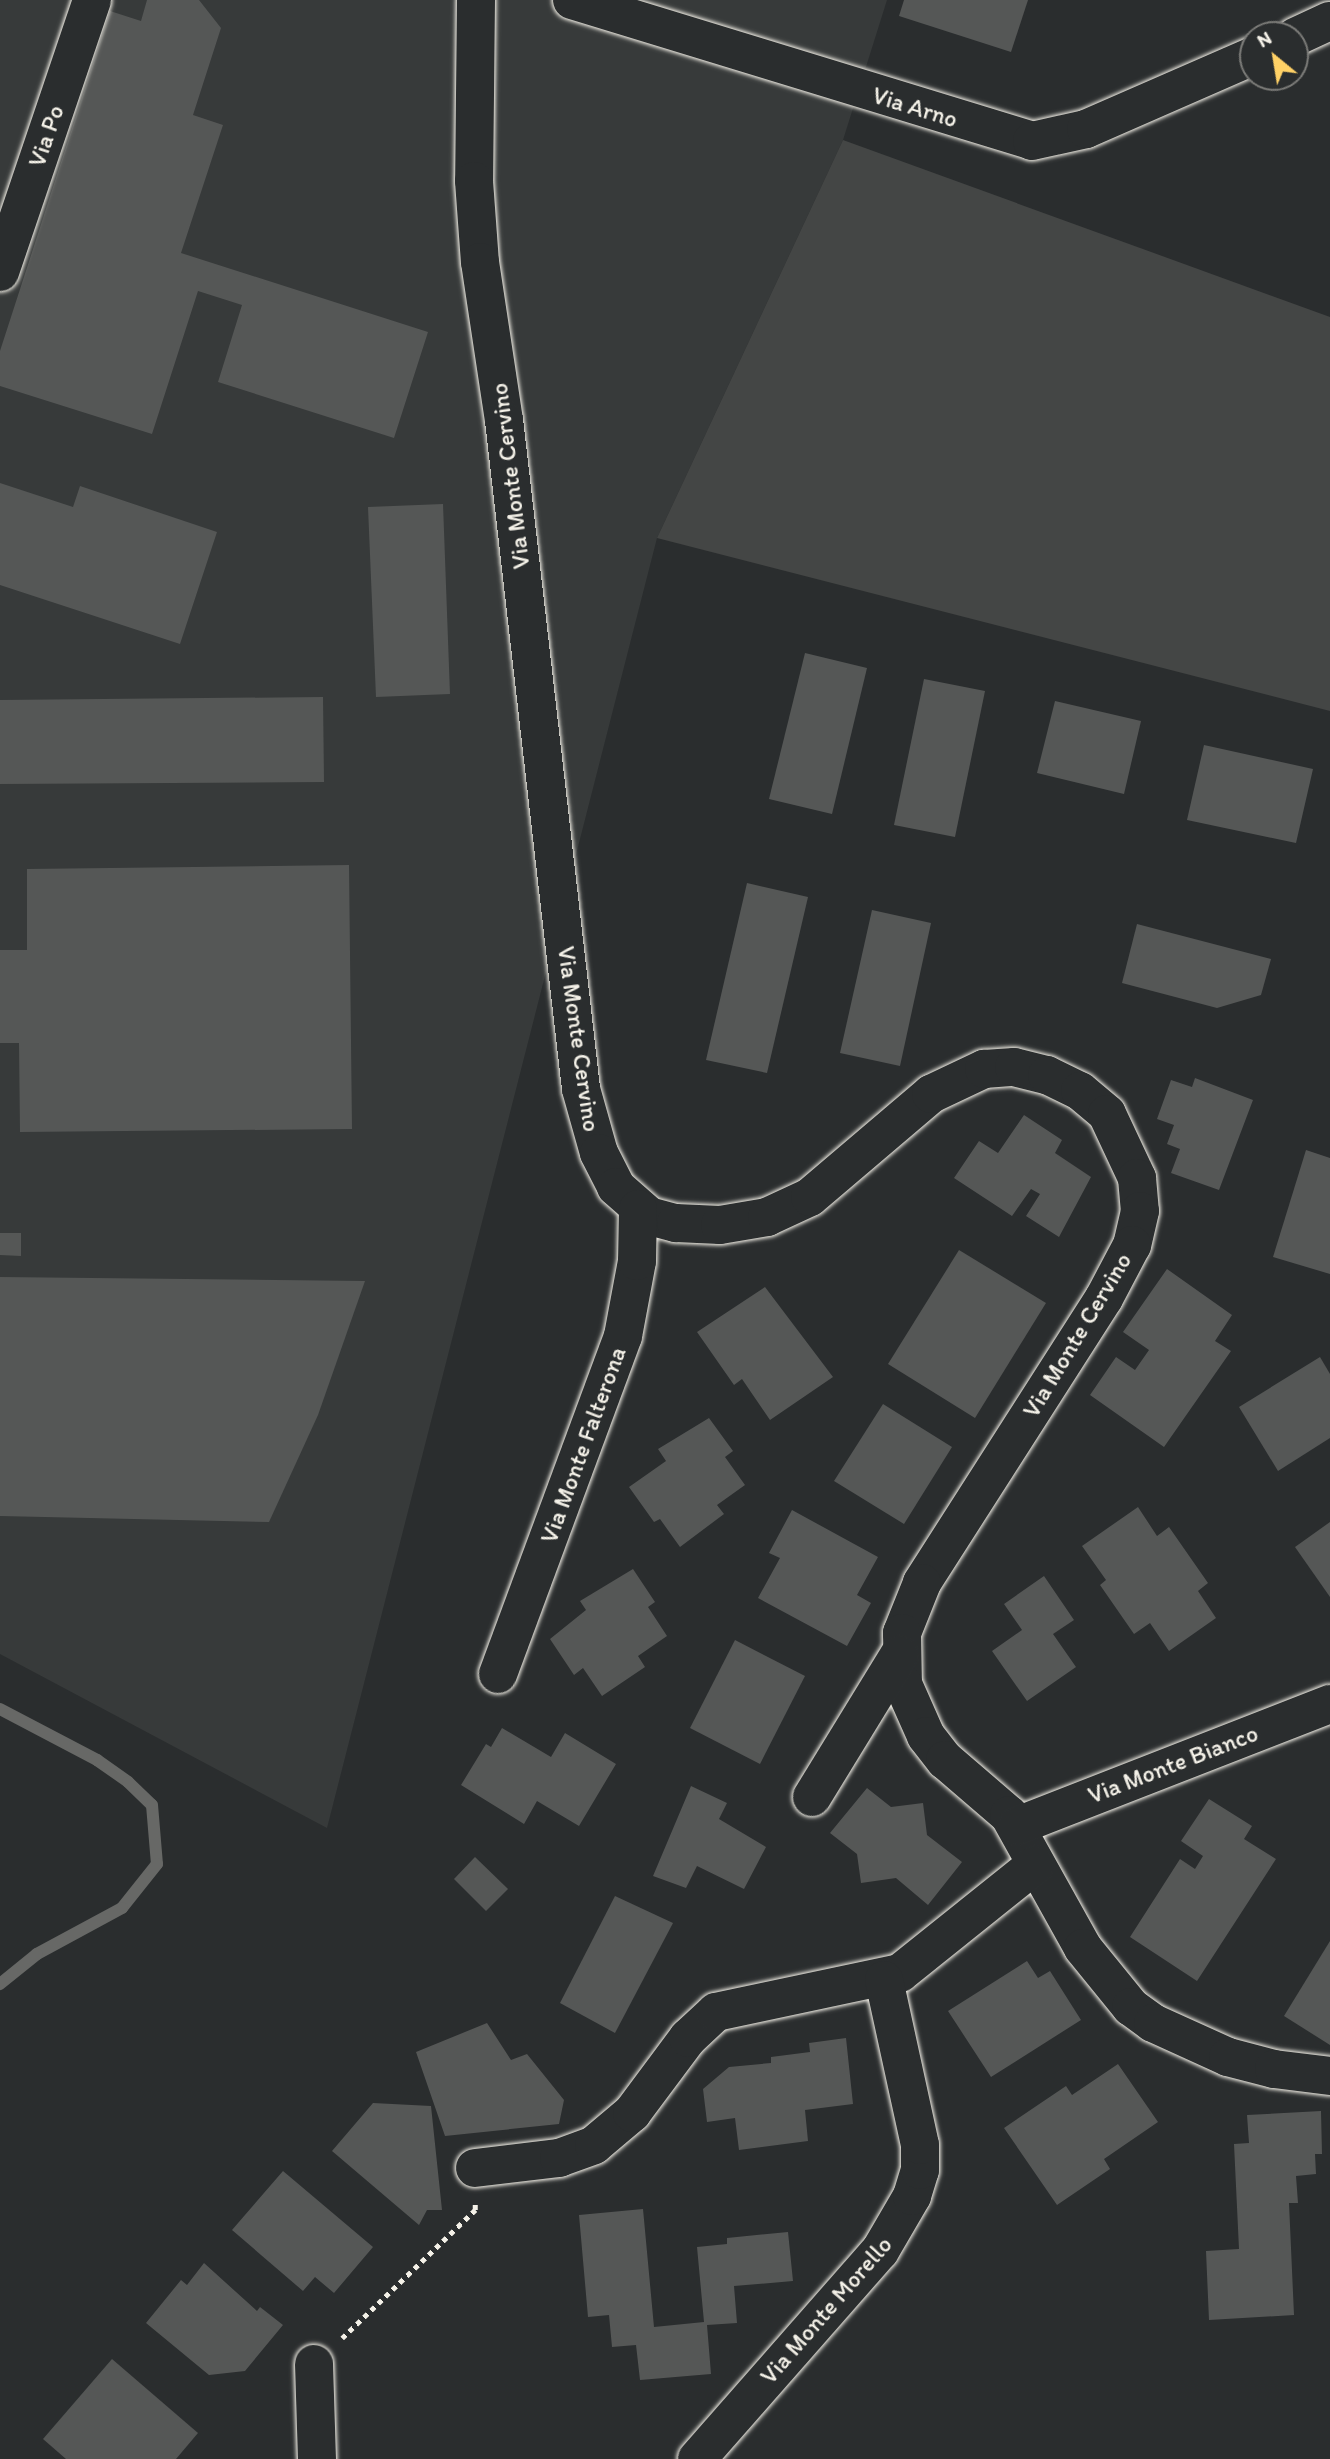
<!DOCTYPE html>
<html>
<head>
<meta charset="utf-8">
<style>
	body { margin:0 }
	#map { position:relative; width:1330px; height:2459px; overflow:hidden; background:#2a2d2e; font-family:Itim,sans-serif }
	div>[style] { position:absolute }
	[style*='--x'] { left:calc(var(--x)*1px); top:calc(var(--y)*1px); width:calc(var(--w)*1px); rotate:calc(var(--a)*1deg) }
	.built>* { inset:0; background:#373a3a }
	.green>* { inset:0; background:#444645 }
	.stream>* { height:12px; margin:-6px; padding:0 6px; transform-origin:6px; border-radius:6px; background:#676866 }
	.building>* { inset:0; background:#555756 }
	.path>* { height:4.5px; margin-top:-2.25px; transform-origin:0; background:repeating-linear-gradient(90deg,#f4f1e8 0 5px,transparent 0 10px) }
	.roads { filter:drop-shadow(0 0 2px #f4f1e8) drop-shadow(0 0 2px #f4f1e8) }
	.minor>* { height:38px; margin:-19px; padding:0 19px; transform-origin:19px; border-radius:19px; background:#2a2d2e }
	span { translate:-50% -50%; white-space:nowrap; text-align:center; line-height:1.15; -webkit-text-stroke:5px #2a2d2e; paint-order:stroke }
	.street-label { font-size:24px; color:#f4f1e8 }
	.north { position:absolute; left:1239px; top:21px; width:70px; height:70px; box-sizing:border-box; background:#2a2d2e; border:2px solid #7b7b78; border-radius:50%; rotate:330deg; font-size:19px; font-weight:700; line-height:28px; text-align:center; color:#f4f1e8 }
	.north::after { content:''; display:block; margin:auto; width:24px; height:32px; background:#ffd166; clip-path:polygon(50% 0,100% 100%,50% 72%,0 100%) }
</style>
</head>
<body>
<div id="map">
	<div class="built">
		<i style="clip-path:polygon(0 0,887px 0,843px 140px,657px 538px,327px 1828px,0 1654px)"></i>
	</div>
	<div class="green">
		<i style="clip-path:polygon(843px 140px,1330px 317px,1330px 711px,657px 538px)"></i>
	</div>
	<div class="stream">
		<i style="--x:0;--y:1709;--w:110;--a:27.7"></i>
		<i style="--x:97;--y:1760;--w:38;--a:35"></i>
		<i style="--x:128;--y:1782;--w:33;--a:44"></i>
		<i style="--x:152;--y:1805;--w:59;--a:85.2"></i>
		<i style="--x:157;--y:1864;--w:56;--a:128.5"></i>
		<i style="--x:122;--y:1908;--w:97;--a:151.6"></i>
		<i style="--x:37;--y:1954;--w:48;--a:141"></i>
	</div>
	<div class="building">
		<i style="clip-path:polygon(147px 0,199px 0,221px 28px,193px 115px,223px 125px,181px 253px,428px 332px,394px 438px,218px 382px,242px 305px,198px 291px,152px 434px,0 386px,0 351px,110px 11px,141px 21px)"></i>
		<i style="clip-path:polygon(904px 0,1028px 0,1011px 52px,899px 16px)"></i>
		<i style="clip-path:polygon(0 483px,73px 507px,80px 486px,217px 532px,180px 644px,0 585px)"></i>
		<i style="clip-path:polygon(443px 504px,450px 694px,376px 697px,368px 507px)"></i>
		<i style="clip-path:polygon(805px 653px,867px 668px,832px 814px,769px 799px)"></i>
		<i style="clip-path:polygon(924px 679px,985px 691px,955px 837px,894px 825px)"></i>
		<i style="clip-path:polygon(323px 697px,324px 782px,0 784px,0 700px)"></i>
		<i style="clip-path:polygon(1055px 701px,1141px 721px,1124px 794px,1037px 773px)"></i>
		<i style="clip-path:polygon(1204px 745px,1313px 769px,1296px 843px,1187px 820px)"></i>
		<i style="clip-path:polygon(349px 865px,352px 1129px,20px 1132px,19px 1043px,0 1043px,0 950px,27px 950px,27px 869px)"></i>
		<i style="clip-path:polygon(747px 883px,808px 897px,767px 1073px,706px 1060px)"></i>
		<i style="clip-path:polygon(872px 910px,931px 923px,900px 1066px,840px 1053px)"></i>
		<i style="clip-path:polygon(1137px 924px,1271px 959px,1261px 995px,1217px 1008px,1122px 983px)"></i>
		<i style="clip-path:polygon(1195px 1078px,1253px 1100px,1219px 1190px,1171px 1173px,1180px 1149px,1167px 1144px,1174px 1125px,1157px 1119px,1171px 1080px,1192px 1087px)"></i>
		<i style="clip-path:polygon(1024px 1115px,1062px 1140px,1055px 1153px,1091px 1177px,1059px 1237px,1026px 1216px,1040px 1194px,1031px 1189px,1012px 1216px,954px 1178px,979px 1141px,998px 1153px)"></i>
		<i style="clip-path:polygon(1306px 1150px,1330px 1158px,1330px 1274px,1273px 1257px)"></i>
		<i style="clip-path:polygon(0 1233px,21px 1233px,21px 1256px,0 1255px)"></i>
		<i style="clip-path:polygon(959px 1250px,1046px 1303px,975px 1418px,888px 1364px)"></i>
		<i style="clip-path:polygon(1167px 1269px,1232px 1315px,1215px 1341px,1231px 1351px,1164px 1447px,1090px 1395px,1116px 1357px,1135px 1370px,1149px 1350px,1123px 1332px)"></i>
		<i style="clip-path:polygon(0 1277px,365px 1281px,318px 1415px,269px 1522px,0 1516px)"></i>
		<i style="clip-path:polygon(765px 1287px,833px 1377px,770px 1420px,742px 1379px,734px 1385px,697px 1332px)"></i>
		<i style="clip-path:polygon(1320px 1357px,1330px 1374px,1330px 1438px,1278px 1471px,1239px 1407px)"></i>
		<i style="clip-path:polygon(883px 1404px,952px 1447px,904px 1524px,834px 1481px)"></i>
		<i style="clip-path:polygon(709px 1418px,733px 1451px,725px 1457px,745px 1485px,717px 1505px,724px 1514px,680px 1547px,660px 1519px,654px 1522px,629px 1487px,666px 1461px,658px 1449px)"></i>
		<i style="clip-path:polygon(1138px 1507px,1157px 1536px,1169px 1527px,1208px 1583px,1198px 1591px,1216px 1618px,1169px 1651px,1150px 1623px,1134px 1634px,1100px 1585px,1106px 1580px,1082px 1546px)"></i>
		<i style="clip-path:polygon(792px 1510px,878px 1557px,857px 1595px,871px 1603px,847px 1646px,758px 1598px,780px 1558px,769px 1553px)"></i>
		<i style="clip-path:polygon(1330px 1522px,1330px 1597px,1295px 1547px)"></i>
		<i style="clip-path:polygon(633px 1569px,655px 1602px,648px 1607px,667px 1636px,638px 1656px,645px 1667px,602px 1696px,583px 1668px,574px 1675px,550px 1639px,586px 1610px,580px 1601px)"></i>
		<i style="clip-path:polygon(1044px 1576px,1074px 1620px,1053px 1634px,1076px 1667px,1027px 1701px,992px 1651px,1022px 1630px,1004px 1604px)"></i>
		<i style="clip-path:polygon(735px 1640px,805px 1676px,760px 1764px,690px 1728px)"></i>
		<i style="clip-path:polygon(502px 1728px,551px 1757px,565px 1733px,616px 1764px,579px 1826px,537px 1801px,524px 1824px,461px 1785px,486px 1744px,491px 1747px)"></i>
		<i style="clip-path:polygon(691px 1786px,727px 1803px,719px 1819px,766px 1847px,744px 1889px,697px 1866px,686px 1888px,653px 1876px)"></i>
		<i style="clip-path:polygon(867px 1788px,891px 1807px,923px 1803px,927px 1835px,962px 1862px,928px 1905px,896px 1878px,861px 1883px,857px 1854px,830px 1833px)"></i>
		<i style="clip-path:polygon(1209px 1799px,1252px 1826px,1244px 1839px,1276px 1859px,1197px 1981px,1130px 1937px,1180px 1859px,1195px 1869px,1203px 1856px,1181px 1841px)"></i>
		<i style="clip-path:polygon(475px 1857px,508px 1889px,486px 1911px,454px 1879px)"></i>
		<i style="clip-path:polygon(615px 1896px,673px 1923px,615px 2033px,560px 2003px)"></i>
		<i style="clip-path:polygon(1330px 1941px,1330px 2045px,1284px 2016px)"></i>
		<i style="clip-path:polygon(1027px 1961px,1038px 1978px,1050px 1971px,1081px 2020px,991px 2077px,948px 2011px)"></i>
		<i style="clip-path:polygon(487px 2023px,511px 2060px,527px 2054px,564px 2100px,559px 2124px,445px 2136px,416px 2052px)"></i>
		<i style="clip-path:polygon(846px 2038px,853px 2104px,805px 2110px,808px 2141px,739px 2150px,735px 2118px,707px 2122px,703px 2089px,729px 2067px,771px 2063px,771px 2057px,810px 2052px,809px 2043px)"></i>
		<i style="clip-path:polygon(1118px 2064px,1158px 2122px,1104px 2159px,1110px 2169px,1057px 2205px,1004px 2128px,1066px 2086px,1072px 2095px)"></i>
		<i style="clip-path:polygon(373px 2103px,431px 2106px,442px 2210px,427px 2210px,419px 2225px,332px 2151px)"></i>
		<i style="clip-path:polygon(1321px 2111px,1322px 2154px,1315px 2154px,1316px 2174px,1296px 2176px,1298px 2203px,1289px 2203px,1294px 2315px,1209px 2320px,1206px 2251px,1239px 2249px,1234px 2144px,1249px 2143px,1247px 2115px)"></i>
		<i style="clip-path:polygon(283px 2171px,373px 2247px,334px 2293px,315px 2277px,303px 2291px,232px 2230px)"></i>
		<i style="clip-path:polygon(643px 2209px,654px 2327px,704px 2322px,697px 2247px,727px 2244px,727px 2238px,788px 2232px,793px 2281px,734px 2286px,737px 2323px,707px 2325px,711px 2374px,640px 2380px,636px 2345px,612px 2347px,609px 2315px,588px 2317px,579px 2215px)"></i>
		<i style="clip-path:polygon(204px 2263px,257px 2311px,260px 2307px,283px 2325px,245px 2371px,209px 2375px,146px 2323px,181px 2280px,187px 2285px)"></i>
		<i style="clip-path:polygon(112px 2359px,198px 2433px,176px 2459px,66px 2459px,43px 2439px)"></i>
	</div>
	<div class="path">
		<i style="--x:342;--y:2338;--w:185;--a:-43.9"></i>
		<i style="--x:475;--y:2210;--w:6;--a:-90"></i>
	</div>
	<div class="roads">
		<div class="minor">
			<i style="--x:476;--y:0;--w:181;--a:90.6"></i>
			<i style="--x:474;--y:181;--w:81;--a:85.8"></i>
			<i style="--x:480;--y:262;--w:160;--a:81.4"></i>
			<i style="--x:504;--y:420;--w:673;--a:83.43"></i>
			<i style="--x:581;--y:1089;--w:66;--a:74.3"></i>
			<i style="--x:599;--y:1153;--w:38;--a:63"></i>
			<i style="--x:616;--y:1187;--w:44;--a:41.3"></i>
			<i style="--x:649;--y:1216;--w:28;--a:15"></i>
			<i style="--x:676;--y:1223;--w:44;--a:2.6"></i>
			<i style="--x:720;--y:1225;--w:48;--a:-9.7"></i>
			<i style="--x:767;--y:1217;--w:47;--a:-24.9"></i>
			<i style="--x:810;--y:1197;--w:159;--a:-40.4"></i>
			<i style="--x:931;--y:1094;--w:59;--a:-25.3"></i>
			<i style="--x:984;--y:1069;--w:30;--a:-4"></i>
			<i style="--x:1014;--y:1067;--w:34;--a:14"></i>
			<i style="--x:1047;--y:1075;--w:37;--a:26"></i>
			<i style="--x:1080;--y:1091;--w:35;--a:40"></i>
			<i style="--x:1107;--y:1114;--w:71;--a:64.9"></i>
			<i style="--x:1137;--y:1178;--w:33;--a:85"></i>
			<i style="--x:1140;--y:1211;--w:35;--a:103"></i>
			<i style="--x:1132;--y:1245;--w:60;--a:117.8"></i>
			<i style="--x:1104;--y:1298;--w:338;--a:122.6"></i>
			<i style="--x:922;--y:1583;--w:54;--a:111.8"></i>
			<i style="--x:902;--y:1633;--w:51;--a:88.9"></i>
			<i style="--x:903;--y:1684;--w:57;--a:66.1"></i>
			<i style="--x:926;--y:1736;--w:31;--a:52"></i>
			<i style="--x:945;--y:1760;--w:84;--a:40.7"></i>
			<i style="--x:1009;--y:1815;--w:152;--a:60.9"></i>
			<i style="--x:1083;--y:1948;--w:76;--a:50.9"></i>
			<i style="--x:1131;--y:2007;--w:27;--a:36"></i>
			<i style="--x:1153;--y:2023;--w:82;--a:24.4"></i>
			<i style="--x:1228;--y:2057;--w:48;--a:14.6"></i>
			<i style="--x:1274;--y:2069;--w:56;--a:7.1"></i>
			<i style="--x:572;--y:0;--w:481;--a:17"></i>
			<i style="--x:1032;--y:141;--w:55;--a:-12.5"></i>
			<i style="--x:1086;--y:129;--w:182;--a:-23.6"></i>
			<i style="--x:1295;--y:37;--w:38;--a:-25"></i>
			<i style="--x:0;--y:272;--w:287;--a:-71.3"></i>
			<i style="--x:498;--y:1674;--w:360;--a:-69.7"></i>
			<i style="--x:623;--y:1336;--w:76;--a:-79.4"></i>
			<i style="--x:637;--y:1261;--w:52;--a:-88.9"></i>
			<i style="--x:812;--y:1797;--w:167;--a:-58.5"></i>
			<i style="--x:1017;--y:1826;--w:336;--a:-21.3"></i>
			<i style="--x:475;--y:2168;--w:85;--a:-6.8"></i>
			<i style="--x:559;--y:2158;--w:37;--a:-20"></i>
			<i style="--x:594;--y:2145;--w:50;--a:-40.1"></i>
			<i style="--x:632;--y:2113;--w:94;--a:-53.3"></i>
			<i style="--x:688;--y:2038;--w:38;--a:-43"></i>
			<i style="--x:716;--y:2012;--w:188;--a:-12"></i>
			<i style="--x:900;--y:1973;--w:173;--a:-38.7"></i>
			<i style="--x:314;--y:2364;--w:95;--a:88.2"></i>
			<i style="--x:697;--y:2459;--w:277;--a:-48.7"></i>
			<i style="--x:880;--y:2251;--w:64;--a:-59.8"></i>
			<i style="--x:912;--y:2196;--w:27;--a:-73"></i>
			<i style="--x:920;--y:2170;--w:25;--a:-90"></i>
			<i style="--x:920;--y:2145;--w:169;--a:-102.3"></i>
		</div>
	</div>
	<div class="street-label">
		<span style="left:915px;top:107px;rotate:17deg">Via Arno</span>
		<span style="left:46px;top:136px;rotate:-71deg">Via Po</span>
		<span style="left:510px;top:476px;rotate:-97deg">Via Monte Cervino</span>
		<span style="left:579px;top:1039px;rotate:82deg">Via Monte Cervino</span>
		<span style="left:1077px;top:1335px;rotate:-59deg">Via Monte Cervino</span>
		<span style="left:583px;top:1445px;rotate:-70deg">Via Monte Falterona</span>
		<span style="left:1173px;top:1764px;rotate:-21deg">Via Monte Bianco</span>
		<span style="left:826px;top:2310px;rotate:-49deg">Via Monte Morello</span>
	</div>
	<div class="north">N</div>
</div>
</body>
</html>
